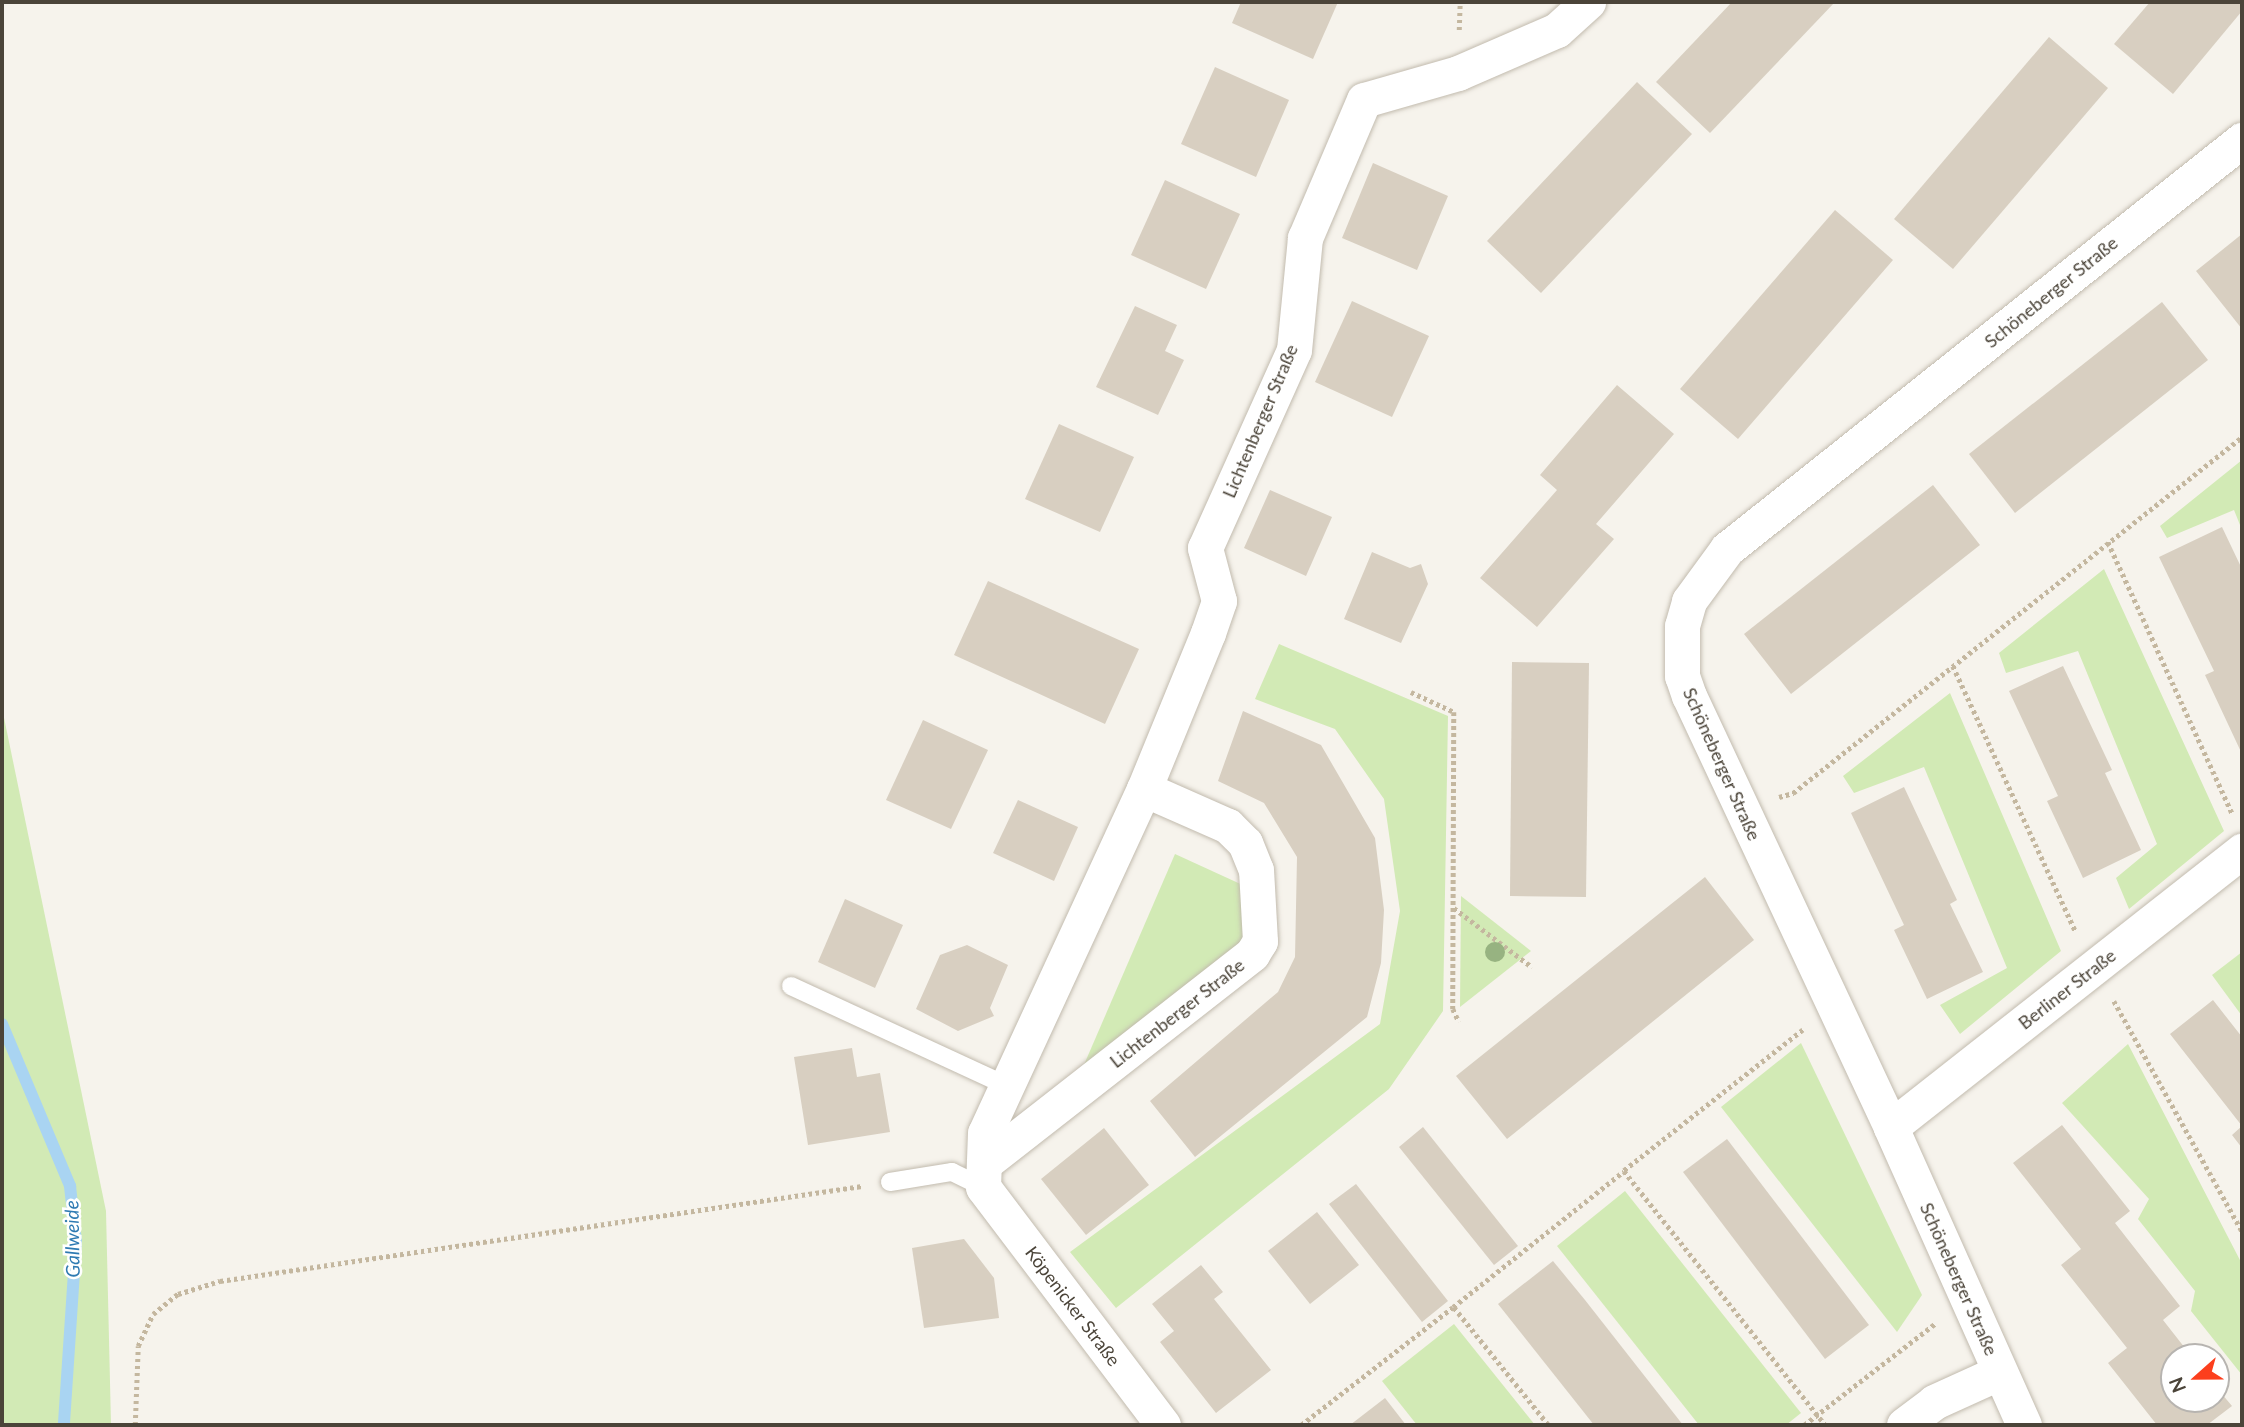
<!DOCTYPE html>
<html>
<head>
<meta charset="utf-8">
<style>
	body { margin:0 }
	#map { position:relative; width:2244px; height:1427px; overflow:hidden; background:#f6f3ec; font-family:Lato,sans-serif }
	div>[style] { position:absolute }
	[style*='--x'] { left:calc(var(--x)*1px); top:calc(var(--y)*1px); width:calc(var(--w)*1px); rotate:calc(var(--a)*1deg) }
	.green>* { inset:0; background:#d2eab5 }
	.stream>* { height:12px; margin:-6px; padding:0 6px; transform-origin:6px; border-radius:6px; background:#a9d4f2 }
	.building>* { inset:0; background:#d8cfc1 }
	.path>* { height:4.5px; margin-top:-2.25px; transform-origin:0; background:repeating-linear-gradient(90deg,#c4b79f 0 3.5px,transparent 0 7px) }
	.roads { filter:drop-shadow(0 0 2px #c2bbae) drop-shadow(0 0 2px #c2bbae) }
	.lane>* { height:18px; margin:-9px; padding:0 9px; transform-origin:9px; border-radius:9px; background:#fff }
	.street>* { height:35px; margin:-17.5px; padding:0 17.5px; transform-origin:17.5px; border-radius:17.5px; background:#fff }
	.trees>* { width:20px; height:20px; margin:-10px; border-radius:50%; background:#97b381 }
	span { translate:-50% -50%; white-space:nowrap; text-align:center; line-height:1.15; -webkit-text-stroke:5px #fff; paint-order:stroke }
	.street-label { font-size:18px; color:#4b4439 }
	.water-label { font-size:19px; color:#2e7ab2; font-style:italic }
	.frame { position:absolute; inset:0; border:4px solid #4b4439; pointer-events:none }
	.north { position:absolute; left:2160px; top:1343px; width:70px; height:70px; box-sizing:border-box; background:#fff; border:2px solid #b7b4b0; border-radius:50%; rotate:249deg; font-size:19px; font-weight:700; line-height:28px; text-align:center; color:#4b4439 }
	.north::after { content:''; display:block; margin:auto; width:24px; height:32px; background:#fc3f1d; clip-path:polygon(50% 0,100% 100%,50% 72%,0 100%) }
</style>
</head>
<body>
<div id="map">
	<div class="green">
		<i style="clip-path:polygon(2242px 460px,2242px 530px,2234px 510px,2167px 538px,2160px 526px)"></i>
		<i style="clip-path:polygon(2104px 569px,2224px 831px,2129px 909px,2116px 878px,2157px 844px,2078px 651px,2006px 673px,1999px 653px)"></i>
		<i style="clip-path:polygon(1279px 644px,1448px 716px,1443px 1011px,1389px 1089px,1116px 1308px,1070px 1252px,1380px 1024px,1400px 911px,1384px 799px,1335px 729px,1255px 699px)"></i>
		<i style="clip-path:polygon(1950px 693px,2061px 951px,1960px 1034px,1940px 1005px,2007px 968px,1924px 767px,1854px 793px,1843px 776px)"></i>
		<i style="clip-path:polygon(2px 708px,106px 1211px,111px 1425px,2px 1425px)"></i>
		<i style="clip-path:polygon(1175px 854px,1247px 887px,1249px 943px,1080px 1074px)"></i>
		<i style="clip-path:polygon(1461px 896px,1531px 951px,1460px 1007px)"></i>
		<i style="clip-path:polygon(2242px 952px,2242px 1016px,2212px 975px)"></i>
		<i style="clip-path:polygon(1801px 1043px,1922px 1295px,1897px 1332px,1721px 1107px)"></i>
		<i style="clip-path:polygon(2128px 1044px,2242px 1264px,2242px 1375px,2191px 1311px,2195px 1291px,2138px 1219px,2149px 1199px,2062px 1103px)"></i>
		<i style="clip-path:polygon(1625px 1191px,1801px 1413px,1786px 1425px,1699px 1425px,1557px 1246px)"></i>
		<i style="clip-path:polygon(1454px 1324px,1535px 1425px,1417px 1425px,1382px 1381px)"></i>
	</div>
	<div class="stream">
		<i style="--x:2;--y:1024;--w:176;--a:67.2"></i>
		<i style="--x:70;--y:1186;--w:56;--a:83.9"></i>
		<i style="--x:76;--y:1242;--w:183;--a:93.8"></i>
	</div>
	<div class="building">
		<i style="clip-path:polygon(1241px 2px,1338px 2px,1313px 59px,1232px 23px)"></i>
		<i style="clip-path:polygon(1732px 2px,1835px 2px,1710px 133px,1656px 82px)"></i>
		<i style="clip-path:polygon(2150px 2px,2242px 2px,2242px 11px,2173px 94px,2114px 44px)"></i>
		<i style="clip-path:polygon(2049px 37px,2108px 88px,1953px 269px,1894px 219px)"></i>
		<i style="clip-path:polygon(1215px 67px,1289px 100px,1256px 177px,1181px 144px)"></i>
		<i style="clip-path:polygon(1637px 82px,1692px 134px,1541px 293px,1487px 241px)"></i>
		<i style="clip-path:polygon(1373px 163px,1448px 196px,1417px 270px,1342px 238px)"></i>
		<i style="clip-path:polygon(1165px 180px,1240px 214px,1206px 289px,1131px 255px)"></i>
		<i style="clip-path:polygon(1835px 210px,1893px 260px,1738px 439px,1680px 389px)"></i>
		<i style="clip-path:polygon(2242px 234px,2242px 329px,2196px 271px)"></i>
		<i style="clip-path:polygon(1352px 301px,1429px 336px,1392px 417px,1315px 382px)"></i>
		<i style="clip-path:polygon(2162px 302px,2208px 360px,2015px 513px,1969px 454px)"></i>
		<i style="clip-path:polygon(1135px 306px,1177px 325px,1165px 351px,1184px 360px,1158px 415px,1096px 387px)"></i>
		<i style="clip-path:polygon(1617px 385px,1674px 434px,1596px 524px,1614px 539px,1537px 627px,1480px 578px,1557px 490px,1540px 475px)"></i>
		<i style="clip-path:polygon(1059px 424px,1134px 457px,1100px 532px,1025px 499px)"></i>
		<i style="clip-path:polygon(1933px 485px,1980px 545px,1791px 694px,1744px 634px)"></i>
		<i style="clip-path:polygon(1270px 490px,1332px 517px,1306px 576px,1244px 548px)"></i>
		<i style="clip-path:polygon(2222px 527px,2242px 569px,2242px 754px,2205px 675px,2214px 671px,2159px 557px)"></i>
		<i style="clip-path:polygon(1372px 552px,1410px 568px,1421px 564px,1428px 584px,1401px 643px,1344px 619px)"></i>
		<i style="clip-path:polygon(988px 581px,1139px 649px,1105px 724px,954px 655px)"></i>
		<i style="clip-path:polygon(1512px 662px,1589px 663px,1586px 897px,1510px 896px)"></i>
		<i style="clip-path:polygon(2063px 666px,2112px 770px,2105px 773px,2141px 850px,2083px 878px,2047px 801px,2058px 796px,2009px 691px)"></i>
		<i style="clip-path:polygon(1243px 711px,1321px 745px,1375px 838px,1384px 910px,1381px 963px,1367px 1017px,1195px 1157px,1150px 1101px,1278px 992px,1295px 957px,1297px 857px,1264px 803px,1218px 781px)"></i>
		<i style="clip-path:polygon(923px 720px,988px 750px,951px 829px,886px 800px)"></i>
		<i style="clip-path:polygon(1904px 787px,1957px 900px,1950px 904px,1983px 972px,1927px 999px,1894px 930px,1904px 925px,1851px 813px)"></i>
		<i style="clip-path:polygon(1018px 800px,1078px 827px,1054px 881px,993px 853px)"></i>
		<i style="clip-path:polygon(1705px 877px,1754px 940px,1507px 1139px,1456px 1076px)"></i>
		<i style="clip-path:polygon(845px 899px,903px 925px,875px 988px,818px 962px)"></i>
		<i style="clip-path:polygon(967px 945px,1008px 965px,990px 1008px,994px 1016px,958px 1031px,916px 1009px,940px 955px)"></i>
		<i style="clip-path:polygon(2213px 1000px,2242px 1037px,2242px 1148px,2232px 1135px,2242px 1126px,2170px 1034px)"></i>
		<i style="clip-path:polygon(852px 1048px,857px 1077px,880px 1073px,890px 1132px,808px 1145px,794px 1057px)"></i>
		<i style="clip-path:polygon(2062px 1125px,2130px 1211px,2115px 1223px,2180px 1306px,2163px 1320px,2192px 1357px,2174px 1357px,2174px 1399px,2216px 1399px,2216px 1387px,2232px 1406px,2207px 1425px,2157px 1425px,2108px 1363px,2127px 1348px,2061px 1265px,2081px 1249px,2013px 1163px)"></i>
		<i style="clip-path:polygon(1423px 1127px,1518px 1246px,1494px 1265px,1399px 1147px)"></i>
		<i style="clip-path:polygon(1104px 1128px,1149px 1185px,1086px 1235px,1041px 1179px)"></i>
		<i style="clip-path:polygon(1727px 1139px,1869px 1325px,1825px 1359px,1683px 1172px)"></i>
		<i style="clip-path:polygon(1356px 1184px,1448px 1301px,1422px 1322px,1329px 1204px)"></i>
		<i style="clip-path:polygon(1317px 1212px,1359px 1265px,1310px 1304px,1268px 1251px)"></i>
		<i style="clip-path:polygon(964px 1239px,994px 1278px,999px 1318px,924px 1328px,912px 1248px)"></i>
		<i style="clip-path:polygon(1553px 1261px,1585px 1300px,1683px 1425px,1594px 1425px,1498px 1304px)"></i>
		<i style="clip-path:polygon(1201px 1265px,1223px 1292px,1214px 1299px,1271px 1370px,1216px 1413px,1160px 1342px,1174px 1331px,1152px 1304px)"></i>
		<i style="clip-path:polygon(1385px 1398px,1406px 1425px,1350px 1425px)"></i>
	</div>
	<div class="path">
		<i style="--x:1459;--y:30;--w:28;--a:-88"></i>
		<i style="--x:2108;--y:542;--w:300;--a:65.4"></i>
		<i style="--x:1953;--y:666;--w:293;--a:65.2"></i>
		<i style="--x:1411;--y:692;--w:47;--a:24.9"></i>
		<i style="--x:1454;--y:712;--w:297;--a:90.2"></i>
		<i style="--x:1453;--y:1009;--w:14;--a:65"></i>
		<i style="--x:1779;--y:797;--w:15;--a:-16"></i>
		<i style="--x:1793;--y:793;--w:573;--a:-38.41"></i>
		<i style="--x:1454;--y:908;--w:98;--a:37.1"></i>
		<i style="--x:2114;--y:1001;--w:263;--a:60.9"></i>
		<i style="--x:1803;--y:1030;--w:228;--a:141.8"></i>
		<i style="--x:1624;--y:1171;--w:324;--a:51.6"></i>
		<i style="--x:135;--y:1425;--w:79;--a:-87.8"></i>
		<i style="--x:138;--y:1346;--w:35;--a:-65"></i>
		<i style="--x:153;--y:1314;--w:32;--a:-39"></i>
		<i style="--x:178;--y:1294;--w:44;--a:-17.2"></i>
		<i style="--x:220;--y:1281;--w:649;--a:-8.42"></i>
		<i style="--x:1301;--y:1425;--w:192;--a:-37.8"></i>
		<i style="--x:1548;--y:1425;--w:151;--a:-128.8"></i>
		<i style="--x:1453;--y:1307;--w:218;--a:-38.5"></i>
		<i style="--x:1804;--y:1425;--w:167;--a:-37.7"></i>
	</div>
	<div class="roads">
		<div class="lane">
			<i style="--x:791;--y:986;--w:236;--a:24.8"></i>
			<i style="--x:890;--y:1182;--w:63;--a:-9.2"></i>
			<i style="--x:952;--y:1172;--w:34;--a:26"></i>
		</div>
		<div class="street">
			<i style="--x:1891;--y:1127;--w:447;--a:-38.2"></i>
			<i style="--x:986;--y:1162;--w:338;--a:-38"></i>
			<i style="--x:1252;--y:954;--w:15;--a:-58"></i>
			<i style="--x:1260;--y:941;--w:71;--a:-93.2"></i>
			<i style="--x:1256;--y:870;--w:29;--a:-112"></i>
			<i style="--x:1245;--y:843;--w:24;--a:-135"></i>
			<i style="--x:1228;--y:826;--w:92;--a:-156.2"></i>
			<i style="--x:1163;--y:1425;--w:298;--a:-127.1"></i>
			<i style="--x:983;--y:1187;--w:54;--a:-87.9"></i>
			<i style="--x:985;--y:1133;--w:379;--a:-65.2"></i>
			<i style="--x:1144;--y:789;--w:169;--a:-67.7"></i>
			<i style="--x:1208;--y:633;--w:34;--a:-71"></i>
			<i style="--x:1219;--y:601;--w:55;--a:-104.8"></i>
			<i style="--x:1205;--y:548;--w:217;--a:-65.8"></i>
			<i style="--x:1294;--y:350;--w:113;--a:-84.4"></i>
			<i style="--x:1305;--y:238;--w:150;--a:-66.9"></i>
			<i style="--x:1364;--y:100;--w:98;--a:-16"></i>
			<i style="--x:1458;--y:73;--w:108;--a:-23.5"></i>
			<i style="--x:1557;--y:30;--w:42;--a:-42.1"></i>
			<i style="--x:1904;--y:1425;--w:38;--a:-37"></i>
			<i style="--x:1934;--y:1402;--w:72;--a:-24.4"></i>
			<i style="--x:2024;--y:1425;--w:326;--a:-114.1"></i>
			<i style="--x:1891;--y:1127;--w:476;--a:-115.1"></i>
			<i style="--x:1689;--y:696;--w:21;--a:-109"></i>
			<i style="--x:1682;--y:676;--w:50;--a:-90"></i>
			<i style="--x:1682;--y:626;--w:26;--a:-74"></i>
			<i style="--x:1689;--y:601;--w:64;--a:-53.8"></i>
			<i style="--x:1727;--y:549;--w:658;--a:-38.46"></i>
		</div>
	</div>
	<div class="trees">
		<i style="left:1495px;top:952px"></i>
	</div>
	<div class="street-label">
		<span style="left:2051px;top:292px;rotate:-39deg">Schöneberger Straße</span>
		<span style="left:1260px;top:421px;rotate:-67deg">Lichtenberger Straße</span>
		<span style="left:1722px;top:764px;rotate:66deg">Schöneberger Straße</span>
		<span style="left:2067px;top:989px;rotate:-38deg">Berliner Straße</span>
		<span style="left:1177px;top:1013px;rotate:-38deg">Lichtenberger Straße</span>
		<span style="left:1959px;top:1279px;rotate:66deg">Schöneberger Straße</span>
		<span style="left:1073px;top:1306px;rotate:53deg">Köpenicker Straße</span>
	</div>
	<div class="water-label">
		<span style="left:72px;top:1239px;rotate:-91deg">Gallweide</span>
	</div>
	<div class="frame"></div>
	<div class="north">N</div>
</div>
</body>
</html>
